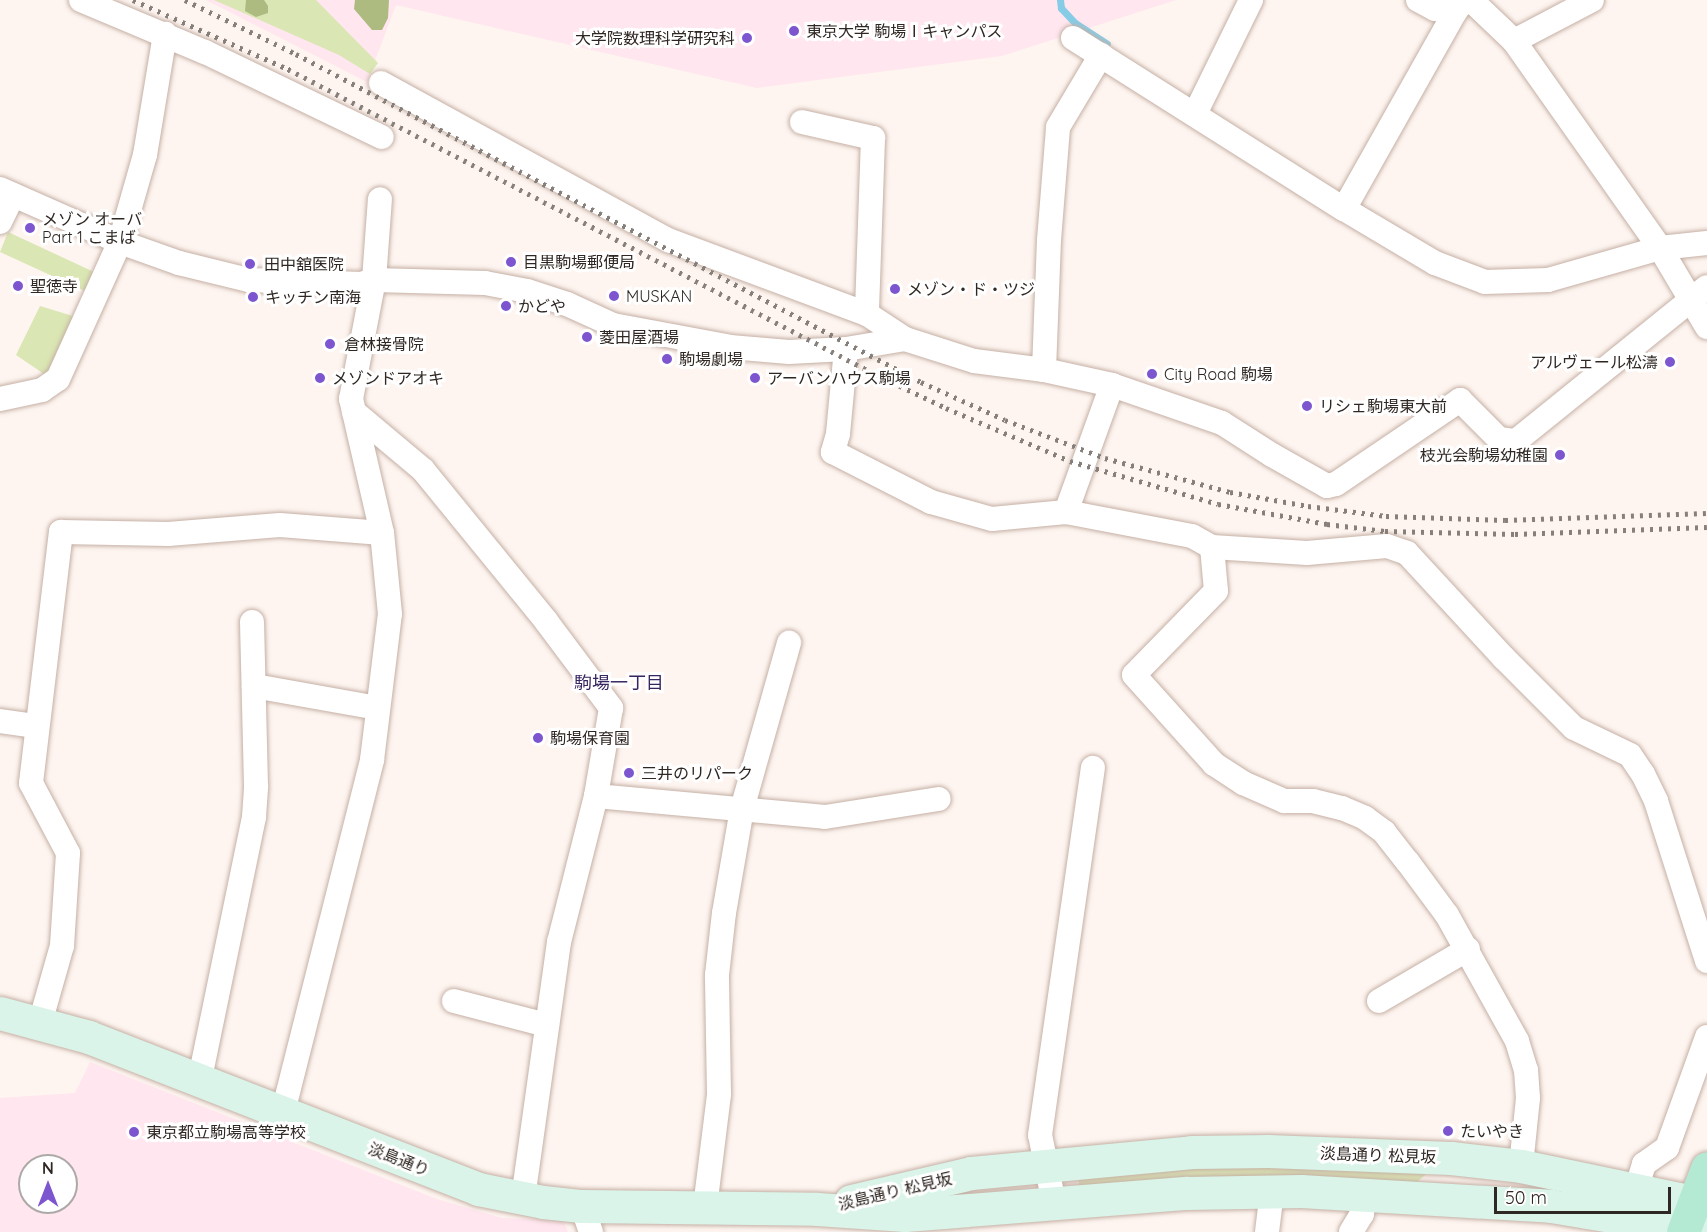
<!DOCTYPE html>
<html>
<head>
<meta charset="utf-8">
<style>
	body { margin:0 }
	#map { position:relative; width:1707px; height:1232px; overflow:hidden; background:#fef5f0; font-family:Quicksand,"Noto Sans JP",sans-serif }
	div>[style] { position:absolute }
	[style*='--x'] { left:calc(var(--x)*1px); top:calc(var(--y)*1px); width:calc(var(--w)*1px); rotate:calc(var(--a)*1deg) }
	.education>* { inset:0; background:#ffe6ef }
	.green>* { inset:0; background:#dae6b3 }
	.forest>* { inset:0; background:#adbb81 }
	.stream>* { height:7px; margin:-3.5px; padding:0 3.5px; transform-origin:3.5px; border-radius:3.5px; background:#86cce7 }
	.roads { filter:drop-shadow(0 0 2px #c5b0a5) drop-shadow(0 0 2px #c5b0a5) }
	.street>* { height:24px; margin:-12px; padding:0 12px; transform-origin:12px; border-radius:12px; background:#fff }
	.secondary>* { height:33px; margin:-16.5px; padding:0 16.5px; transform-origin:16.5px; border-radius:16.5px; background:#daf4e9 }
	.primary>* { height:33px; margin:-16.5px; padding:0 16.5px; transform-origin:16.5px; border-radius:16.5px; background:#b4ead3 }
	.rail>* { height:4.5px; margin-top:-2.25px; transform-origin:0; background:repeating-linear-gradient(90deg,#877f7a 0 3px,transparent 0 9px) }
	.dots>* { width:16px; height:16px; translate:-50% -50%; box-sizing:border-box; border:3px solid #fff; border-radius:50% }
	span { translate:-50% -50%; white-space:nowrap; text-align:center; line-height:1.15; -webkit-text-stroke:6px #fff; paint-order:stroke }
	.poi-label { font-size:16px; color:#2f2723 }
	.left { translate:0 -50%; text-align:left }
	.right { translate:-100% -50%; text-align:right }
	.street-label { font-size:16px; color:#2f2723 }
	.neighbourhood-label { font-size:18px; color:#37255f }
	.north { position:absolute; left:18px; top:1154px; width:60px; height:60px; box-sizing:border-box; background:#fff; border:2px solid #aca9a7; border-radius:50%; rotate:0deg; font-size:16px; font-weight:700; line-height:24px; text-align:center; color:#2f2723 }
	.north::after { content:''; display:block; margin:auto; width:21px; height:27px; background:#7c55cf; clip-path:polygon(50% 0,100% 100%,50% 72%,0 100%) }
	.scale { position:absolute; left:1494px; top:1187px; width:177px; height:27px; box-sizing:border-box; border:3px solid #2f2723; border-top:0; padding-left:8px; font-size:18px; line-height:21px; white-space:nowrap; color:#2f2723; -webkit-text-stroke:4px #fff; paint-order:stroke }
</style>
</head>
<body>
<div id="map">
	<div class="education">
		<i style="clip-path:polygon(206px 0,1176px 0,1002px 56px,757px 88px,396px 5px,367px 82px)"></i>
		<i style="clip-path:polygon(evenodd,90px 1062px,437px 1199px,502px 1218px,563px 1220px,568px 1232px,0 1232px,0 1098px,75px 1093px,90px 1062px,30px 1166px,66px 1166px,66px 1202px,30px 1202px,30px 1166px)"></i>
	</div>
	<div class="green">
		<i style="clip-path:polygon(214px 0,316px 0,378px 63px,370px 74px,339px 55px)"></i>
		<i style="clip-path:polygon(8px 232px,94px 272px,85px 291px,0 252px)"></i>
		<i style="clip-path:polygon(40px 306px,76px 317px,47px 376px,16px 355px)"></i>
		<i style="clip-path:polygon(1145px 1165px,1423px 1169px,1425px 1175px,1416px 1183px,1079px 1189px,1079px 1171px)"></i>
	</div>
	<div class="forest">
		<i style="clip-path:polygon(246px 0,264px 0,268px 6px,268px 13px,256px 17px,245px 11px)"></i>
		<i style="clip-path:polygon(355px 0,389px 0,388px 18px,382px 30px,372px 30px,354px 9px)"></i>
	</div>
	<div class="stream">
		<i style="--x:1060;--y:0;--w:8;--a:83"></i>
		<i style="--x:1061;--y:8;--w:21;--a:47"></i>
		<i style="--x:1075;--y:23;--w:38;--a:33"></i>
	</div>
	<div class="roads">
		<div class="street">
			<i style="--x:81;--y:0;--w:134;--a:22.8"></i>
			<i style="--x:205;--y:52;--w:196;--a:25.7"></i>
			<i style="--x:1418;--y:0;--w:19;--a:28"></i>
			<i style="--x:1435;--y:9;--w:20;--a:9"></i>
			<i style="--x:1471;--y:0;--w:59;--a:43.6"></i>
			<i style="--x:1514;--y:41;--w:253;--a:54.8"></i>
			<i style="--x:1660;--y:248;--w:92;--a:59.3"></i>
			<i style="--x:1073;--y:38;--w:320;--a:32.3"></i>
			<i style="--x:1344;--y:209;--w:226;--a:-60.6"></i>
			<i style="--x:1455;--y:12;--w:15;--a:-53"></i>
			<i style="--x:1514;--y:41;--w:88;--a:-27.7"></i>
			<i style="--x:381;--y:83;--w:327;--a:28.7"></i>
			<i style="--x:668;--y:240;--w:212;--a:20.4"></i>
			<i style="--x:867;--y:314;--w:45;--a:33.3"></i>
			<i style="--x:905;--y:339;--w:72;--a:17.7"></i>
			<i style="--x:974;--y:361;--w:71;--a:7.3"></i>
			<i style="--x:1044;--y:370;--w:70;--a:12.4"></i>
			<i style="--x:1112;--y:385;--w:116;--a:19.1"></i>
			<i style="--x:1222;--y:423;--w:59;--a:32.6"></i>
			<i style="--x:1272;--y:455;--w:63;--a:29.4"></i>
			<i style="--x:1327;--y:486;--w:9;--a:-13"></i>
			<i style="--x:1336;--y:484;--w:150;--a:-34.1"></i>
			<i style="--x:1460;--y:400;--w:55;--a:45"></i>
			<i style="--x:1499;--y:439;--w:17;--a:7"></i>
			<i style="--x:1516;--y:441;--w:245;--a:-38.9"></i>
			<i style="--x:1195;--y:114;--w:127;--a:-63.8"></i>
			<i style="--x:802;--y:122;--w:73;--a:12.7"></i>
			<i style="--x:873;--y:138;--w:176;--a:92"></i>
			<i style="--x:0;--y:189;--w:131;--a:23.8"></i>
			<i style="--x:120;--y:242;--w:63;--a:19.6"></i>
			<i style="--x:179;--y:263;--w:72;--a:13.7"></i>
			<i style="--x:249;--y:280;--w:112;--a:2"></i>
			<i style="--x:361;--y:284;--w:14;--a:-17"></i>
			<i style="--x:374;--y:280;--w:111;--a:1.5"></i>
			<i style="--x:485;--y:283;--w:43;--a:10.8"></i>
			<i style="--x:527;--y:291;--w:42;--a:18"></i>
			<i style="--x:567;--y:304;--w:51;--a:24.5"></i>
			<i style="--x:613;--y:325;--w:119;--a:10.6"></i>
			<i style="--x:730;--y:347;--w:59;--a:4.8"></i>
			<i style="--x:789;--y:352;--w:57;--a:-3"></i>
			<i style="--x:846;--y:349;--w:60;--a:-9.6"></i>
			<i style="--x:1344;--y:209;--w:106;--a:30.7"></i>
			<i style="--x:1435;--y:263;--w:53;--a:20.8"></i>
			<i style="--x:1485;--y:282;--w:63;--a:-1.8"></i>
			<i style="--x:1548;--y:280;--w:116;--a:-15.9"></i>
			<i style="--x:1660;--y:248;--w:47;--a:-6.1"></i>
			<i style="--x:0;--y:222;--w:30;--a:-64"></i>
			<i style="--x:846;--y:349;--w:85;--a:95.4"></i>
			<i style="--x:838;--y:434;--w:19;--a:106"></i>
			<i style="--x:833;--y:452;--w:110;--a:27"></i>
			<i style="--x:931;--y:502;--w:63;--a:15.6"></i>
			<i style="--x:992;--y:519;--w:74;--a:-5.4"></i>
			<i style="--x:1066;--y:512;--w:128;--a:10.8"></i>
			<i style="--x:1192;--y:536;--w:23;--a:29"></i>
			<i style="--x:1212;--y:547;--w:95;--a:3.6"></i>
			<i style="--x:1307;--y:553;--w:80;--a:-5"></i>
			<i style="--x:1387;--y:546;--w:21;--a:19"></i>
			<i style="--x:1407;--y:553;--w:142;--a:47.3"></i>
			<i style="--x:1503;--y:657;--w:100;--a:45"></i>
			<i style="--x:1574;--y:728;--w:62;--a:25.7"></i>
			<i style="--x:1630;--y:755;--w:23;--a:56"></i>
			<i style="--x:1643;--y:774;--w:30;--a:64"></i>
			<i style="--x:1656;--y:801;--w:168;--a:72.3"></i>
			<i style="--x:1044;--y:370;--w:130;--a:-87.8"></i>
			<i style="--x:1049;--y:240;--w:113;--a:-85.4"></i>
			<i style="--x:1058;--y:127;--w:84;--a:-59.2"></i>
			<i style="--x:0;--y:399;--w:43;--a:-12.1"></i>
			<i style="--x:42;--y:390;--w:19;--a:-35"></i>
			<i style="--x:58;--y:379;--w:150;--a:-65.7"></i>
			<i style="--x:120;--y:242;--w:91;--a:-74"></i>
			<i style="--x:145;--y:155;--w:123;--a:-80.6"></i>
			<i style="--x:354;--y:412;--w:90;--a:40"></i>
			<i style="--x:423;--y:470;--w:195;--a:50.8"></i>
			<i style="--x:546;--y:621;--w:109;--a:53.2"></i>
			<i style="--x:611;--y:708;--w:89;--a:99.7"></i>
			<i style="--x:596;--y:796;--w:151;--a:104.2"></i>
			<i style="--x:559;--y:942;--w:260;--a:98"></i>
			<i style="--x:1066;--y:512;--w:135;--a:-70.1"></i>
			<i style="--x:1212;--y:547;--w:44;--a:84.8"></i>
			<i style="--x:1216;--y:591;--w:117;--a:134.3"></i>
			<i style="--x:1134;--y:675;--w:120;--a:48"></i>
			<i style="--x:1214;--y:764;--w:35;--a:33"></i>
			<i style="--x:1243;--y:783;--w:45;--a:23.7"></i>
			<i style="--x:1284;--y:801;--w:29;--a:0"></i>
			<i style="--x:1313;--y:801;--w:30;--a:14"></i>
			<i style="--x:1342;--y:808;--w:25;--a:23"></i>
			<i style="--x:1365;--y:818;--w:24;--a:36"></i>
			<i style="--x:1384;--y:832;--w:37;--a:52"></i>
			<i style="--x:1407;--y:861;--w:67;--a:53.5"></i>
			<i style="--x:1447;--y:915;--w:144;--a:60.9"></i>
			<i style="--x:1517;--y:1041;--w:30;--a:73"></i>
			<i style="--x:1526;--y:1070;--w:28;--a:86"></i>
			<i style="--x:1528;--y:1098;--w:68;--a:95.9"></i>
			<i style="--x:254;--y:686;--w:125;--a:10.1"></i>
			<i style="--x:0;--y:721;--w:37;--a:8"></i>
			<i style="--x:596;--y:796;--w:230;--a:5.2"></i>
			<i style="--x:825;--y:817;--w:115;--a:-9"></i>
			<i style="--x:454;--y:1001;--w:96;--a:14.5"></i>
			<i style="--x:1379;--y:1001;--w:103;--a:-30.3"></i>
			<i style="--x:40;--y:1023;--w:80;--a:-74.1"></i>
			<i style="--x:62;--y:946;--w:93;--a:-86.3"></i>
			<i style="--x:68;--y:853;--w:79;--a:-117.9"></i>
			<i style="--x:31;--y:783;--w:253;--a:-83.2"></i>
			<i style="--x:61;--y:532;--w:107;--a:1.1"></i>
			<i style="--x:168;--y:534;--w:112;--a:-4.6"></i>
			<i style="--x:280;--y:525;--w:102;--a:4.5"></i>
			<i style="--x:200;--y:1078;--w:267;--a:-78.3"></i>
			<i style="--x:254;--y:817;--w:31;--a:-86"></i>
			<i style="--x:256;--y:786;--w:164;--a:-91.4"></i>
			<i style="--x:283;--y:1112;--w:363;--a:-75.8"></i>
			<i style="--x:372;--y:760;--w:147;--a:-83"></i>
			<i style="--x:390;--y:614;--w:81;--a:-95.6"></i>
			<i style="--x:382;--y:533;--w:138;--a:-103"></i>
			<i style="--x:351;--y:399;--w:121;--a:-79.1"></i>
			<i style="--x:374;--y:280;--w:81;--a:-85.8"></i>
			<i style="--x:1636;--y:1190;--w:27;--a:-73"></i>
			<i style="--x:1644;--y:1164;--w:28;--a:-35"></i>
			<i style="--x:1667;--y:1148;--w:118;--a:-70.2"></i>
			<i style="--x:1054;--y:1203;--w:69;--a:-101.6"></i>
			<i style="--x:1040;--y:1135;--w:371;--a:-81.8"></i>
			<i style="--x:582;--y:1206;--w:28;--a:71"></i>
			<i style="--x:705;--y:1207;--w:114;--a:-82.9"></i>
			<i style="--x:719;--y:1094;--w:119;--a:-91"></i>
			<i style="--x:717;--y:975;--w:62;--a:-83.6"></i>
			<i style="--x:724;--y:913;--w:106;--a:-80.2"></i>
			<i style="--x:742;--y:809;--w:173;--a:-74.2"></i>
			<i style="--x:1267;--y:1232;--w:41;--a:-83"></i>
			<i style="--x:1351;--y:1232;--w:21;--a:-59"></i>
			<i style="--x:1362;--y:1214;--w:21;--a:-85"></i>
		</div>
		<div class="secondary">
			<i style="--x:0;--y:1013;--w:92;--a:15.1"></i>
			<i style="--x:89;--y:1037;--w:418;--a:21.3"></i>
			<i style="--x:478;--y:1189;--w:66;--a:11.3"></i>
			<i style="--x:543;--y:1202;--w:39;--a:6"></i>
			<i style="--x:582;--y:1206;--w:235;--a:0.7"></i>
			<i style="--x:817;--y:1209;--w:88;--a:3.9"></i>
			<i style="--x:905;--y:1215;--w:283;--a:-4.5"></i>
			<i style="--x:1187;--y:1193;--w:114;--a:-1"></i>
			<i style="--x:1301;--y:1191;--w:250;--a:3.4"></i>
			<i style="--x:1551;--y:1206;--w:158;--a:9.5"></i>
			<i style="--x:851;--y:1201;--w:123;--a:-13.1"></i>
			<i style="--x:971;--y:1173;--w:222;--a:-5.4"></i>
			<i style="--x:1192;--y:1152;--w:76;--a:-0.8"></i>
			<i style="--x:1268;--y:1151;--w:183;--a:2.2"></i>
			<i style="--x:1451;--y:1158;--w:70;--a:6.5"></i>
			<i style="--x:1521;--y:1166;--w:190;--a:11.8"></i>
		</div>
		<div class="primary">
			<i style="--x:1683;--y:1232;--w:68;--a:-69.4"></i>
		</div>
	</div>
	<div class="rail">
		<i style="--x:133;--y:0;--w:170;--a:24"></i>
		<i style="--x:288;--y:69;--w:662;--a:27.46"></i>
		<i style="--x:875;--y:374;--w:79;--a:25.6"></i>
		<i style="--x:946;--y:408;--w:135;--a:23.1"></i>
		<i style="--x:1070;--y:461;--w:154;--a:16.2"></i>
		<i style="--x:1218;--y:504;--w:111;--a:10.4"></i>
		<i style="--x:1327;--y:524;--w:58;--a:6.9"></i>
		<i style="--x:1385;--y:531;--w:130;--a:1.3"></i>
		<i style="--x:1515;--y:534;--w:192;--a:-2.1"></i>
		<i style="--x:185;--y:0;--w:123;--a:25.9"></i>
		<i style="--x:296;--y:54;--w:706;--a:27.69"></i>
		<i style="--x:921;--y:382;--w:92;--a:24.3"></i>
		<i style="--x:1005;--y:420;--w:107;--a:20.8"></i>
		<i style="--x:1105;--y:458;--w:130;--a:15.2"></i>
		<i style="--x:1230;--y:492;--w:79;--a:10.2"></i>
		<i style="--x:1308;--y:506;--w:79;--a:7.3"></i>
		<i style="--x:1386;--y:516;--w:119;--a:1.9"></i>
		<i style="--x:1505;--y:520;--w:202;--a:-2"></i>
	</div>
	<div class="dots">
		<i style="left:794px;top:31px;background:#7c55cf"></i>
		<i style="left:747px;top:38px;background:#7c55cf"></i>
		<i style="left:30px;top:228px;background:#7c55cf"></i>
		<i style="left:511px;top:262px;background:#7c55cf"></i>
		<i style="left:250px;top:264px;background:#7c55cf"></i>
		<i style="left:18px;top:286px;background:#7c55cf"></i>
		<i style="left:895px;top:289px;background:#7c55cf"></i>
		<i style="left:614px;top:296px;background:#7c55cf"></i>
		<i style="left:253px;top:297px;background:#7c55cf"></i>
		<i style="left:506px;top:306px;background:#7c55cf"></i>
		<i style="left:587px;top:337px;background:#7c55cf"></i>
		<i style="left:330px;top:344px;background:#7c55cf"></i>
		<i style="left:667px;top:359px;background:#7c55cf"></i>
		<i style="left:1670px;top:362px;background:#7c55cf"></i>
		<i style="left:1152px;top:374px;background:#7c55cf"></i>
		<i style="left:320px;top:378px;background:#7c55cf"></i>
		<i style="left:755px;top:378px;background:#7c55cf"></i>
		<i style="left:1307px;top:406px;background:#7c55cf"></i>
		<i style="left:1560px;top:455px;background:#7c55cf"></i>
		<i style="left:538px;top:738px;background:#7c55cf"></i>
		<i style="left:629px;top:773px;background:#7c55cf"></i>
		<i style="left:1448px;top:1131px;background:#7c55cf"></i>
		<i style="left:134px;top:1132px;background:#7c55cf"></i>
	</div>
	<div class="poi-label">
		<span class="left" style="left:806px;top:31px">東京大学 駒場Ⅰキャンパス</span>
		<span class="right" style="left:735px;top:38px">大学院数理科学研究科</span>
		<span class="left" style="left:42px;top:228px">メゾン オーバ<br>Part 1 こまば</span>
		<span class="left" style="left:523px;top:262px">目黒駒場郵便局</span>
		<span class="left" style="left:264px;top:264px">田中舘医院</span>
		<span class="left" style="left:30px;top:286px">聖徳寺</span>
		<span class="left" style="left:907px;top:289px">メゾン・ド・ツジ</span>
		<span class="left" style="left:626px;top:296px">MUSKAN</span>
		<span class="left" style="left:265px;top:297px">キッチン南海</span>
		<span class="left" style="left:518px;top:306px">かどや</span>
		<span class="left" style="left:599px;top:337px">菱田屋酒場</span>
		<span class="left" style="left:344px;top:344px">倉林接骨院</span>
		<span class="left" style="left:679px;top:359px">駒場劇場</span>
		<span class="right" style="left:1658px;top:362px">アルヴェール松濤</span>
		<span class="left" style="left:1164px;top:374px">City Road 駒場</span>
		<span class="left" style="left:332px;top:378px">メゾンドアオキ</span>
		<span class="left" style="left:767px;top:378px">アーバンハウス駒場</span>
		<span class="left" style="left:1319px;top:406px">リシェ駒場東大前</span>
		<span class="right" style="left:1548px;top:455px">枝光会駒場幼稚園</span>
		<span class="left" style="left:550px;top:738px">駒場保育園</span>
		<span class="left" style="left:641px;top:773px">三井のリパーク</span>
		<span class="left" style="left:1460px;top:1131px">たいやき</span>
		<span class="left" style="left:146px;top:1132px">東京都立駒場高等学校</span>
	</div>
	<div class="street-label">
		<span style="left:1378px;top:1155px;rotate:2deg">淡島通り 松見坂</span>
		<span style="left:399px;top:1159px;rotate:22deg">淡島通り</span>
		<span style="left:895px;top:1191px;rotate:-13deg">淡島通り 松見坂</span>
	</div>
	<div class="neighbourhood-label">
		<span style="left:619px;top:683px">駒場一丁目</span>
	</div>
	<div class="north">N</div>
	<div class="scale">50 m</div>
</div>
</body>
</html>
